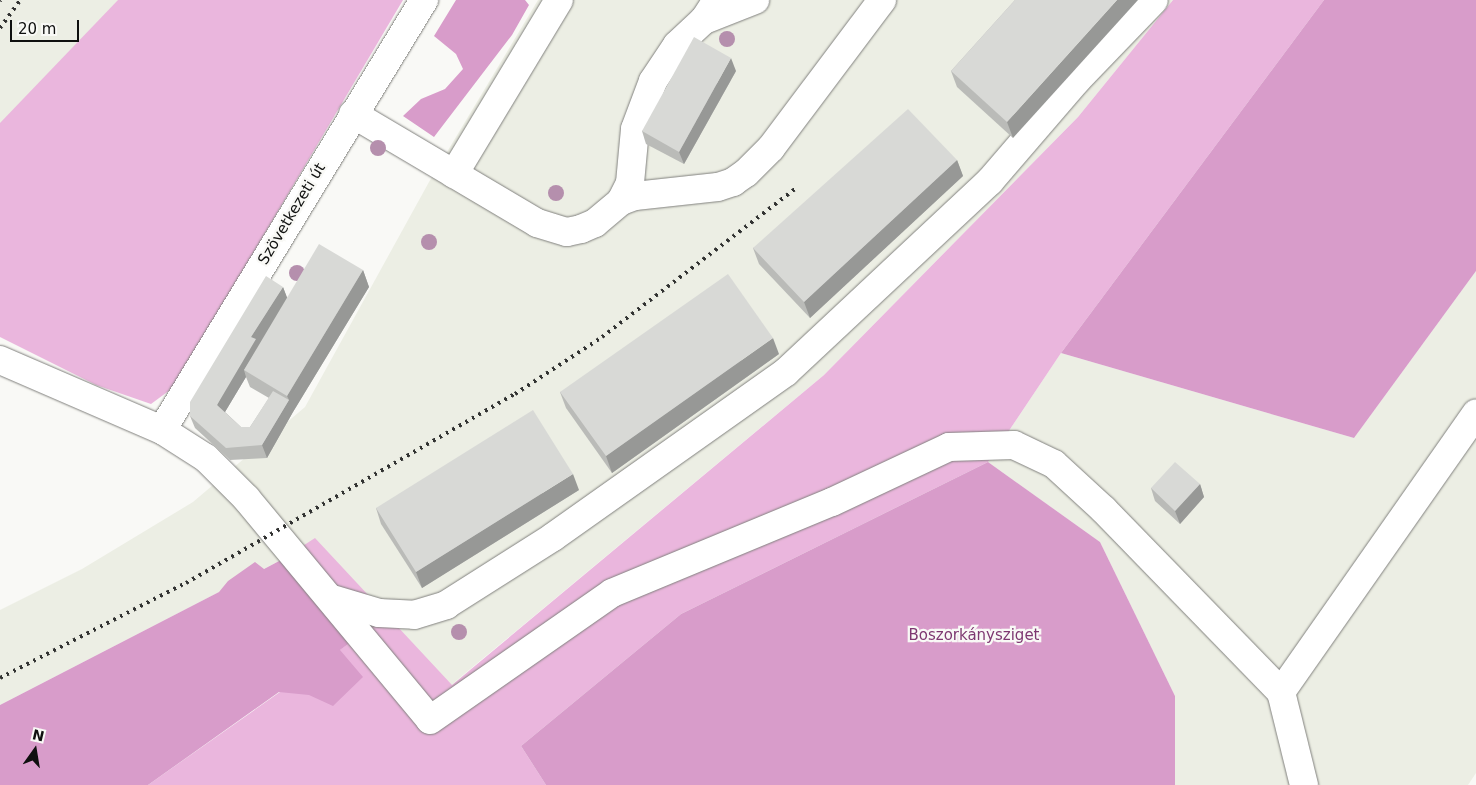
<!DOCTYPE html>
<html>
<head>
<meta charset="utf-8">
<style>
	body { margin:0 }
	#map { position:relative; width:1476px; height:785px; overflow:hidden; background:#f9f9f6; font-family:"DejaVu Sans",sans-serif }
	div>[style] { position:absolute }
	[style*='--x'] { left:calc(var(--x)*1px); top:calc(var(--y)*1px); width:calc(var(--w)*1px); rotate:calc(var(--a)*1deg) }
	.built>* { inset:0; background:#eceee4 }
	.green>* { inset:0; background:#eab6dd }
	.forest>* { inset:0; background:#d89cca }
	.roads { filter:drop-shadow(0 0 1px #80807d) drop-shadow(0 0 1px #80807d) }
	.minor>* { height:28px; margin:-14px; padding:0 14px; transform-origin:14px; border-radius:14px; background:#fff }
	.rail>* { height:4px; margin-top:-2px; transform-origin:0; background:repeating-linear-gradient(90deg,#313231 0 2.5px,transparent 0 7.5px) }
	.trees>* { width:16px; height:16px; margin:-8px; border-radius:50%; background:#b58fad }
	.wall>* { inset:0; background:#babbb8 }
	.shaded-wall>* { inset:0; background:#979896 }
	.building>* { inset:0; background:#d8d9d6 }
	span { translate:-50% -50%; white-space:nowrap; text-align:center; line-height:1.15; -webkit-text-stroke:4.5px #f9f9f6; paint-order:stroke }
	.street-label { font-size:15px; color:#0f100f }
	.park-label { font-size:15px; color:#7e3871 }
	.north { position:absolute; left:10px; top:725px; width:50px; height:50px; -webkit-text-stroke:4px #f9f9f6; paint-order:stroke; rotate:13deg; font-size:14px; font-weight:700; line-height:20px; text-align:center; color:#0f100f }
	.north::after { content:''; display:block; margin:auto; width:18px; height:22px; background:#0f100f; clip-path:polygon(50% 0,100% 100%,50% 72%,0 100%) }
	.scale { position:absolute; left:10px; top:20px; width:69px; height:22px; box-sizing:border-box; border:2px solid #0f100f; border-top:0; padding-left:6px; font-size:15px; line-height:18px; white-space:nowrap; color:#0f100f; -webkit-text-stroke:4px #f9f9f6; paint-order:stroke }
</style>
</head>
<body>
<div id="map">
	<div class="built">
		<i style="clip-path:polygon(0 0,133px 0,0 151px)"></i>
		<i style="clip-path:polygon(538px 0,1173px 0,1078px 117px,824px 375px,451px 685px,315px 539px,281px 560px,0 705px,0 610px,82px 569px,193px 502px,305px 407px,429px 182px)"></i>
		<i style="clip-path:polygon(1476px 271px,1476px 773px,1468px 785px,1175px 785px,1175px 696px,1100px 542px,988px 462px,1061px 353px,1354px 438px)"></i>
	</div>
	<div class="green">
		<i style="clip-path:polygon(118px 0,403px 0,174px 387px,151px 404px,96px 385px,0 337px,0 123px)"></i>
		<i style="clip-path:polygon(1173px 0,1324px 0,1061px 353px,988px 462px,681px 614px,521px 746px,546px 785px,148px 785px,351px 642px,281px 560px,315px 538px,452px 685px,824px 375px,1078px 117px)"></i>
	</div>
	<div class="forest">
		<i style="clip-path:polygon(456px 0,525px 0,529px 5px,512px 35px,434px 137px,403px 116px,421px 99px,445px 89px,463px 69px,456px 54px,434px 36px)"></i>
		<i style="clip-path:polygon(1324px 0,1476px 0,1476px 271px,1354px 438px,1061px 353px)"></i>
		<i style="clip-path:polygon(988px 462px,1100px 542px,1175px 696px,1175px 785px,546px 785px,521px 746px,681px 614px)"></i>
		<i style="clip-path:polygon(281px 560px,351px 642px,340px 650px,363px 677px,333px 706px,309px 695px,279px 692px,148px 785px,0 785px,0 705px,219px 592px,228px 581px,255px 562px,264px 569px)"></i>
	</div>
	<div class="roads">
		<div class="minor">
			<i style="--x:704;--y:20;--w:55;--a:-21.4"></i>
			<i style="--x:353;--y:114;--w:214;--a:30.6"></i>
			<i style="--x:537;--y:223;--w:31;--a:17"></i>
			<i style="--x:567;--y:232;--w:14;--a:-12"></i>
			<i style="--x:581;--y:229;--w:15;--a:-23"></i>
			<i style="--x:595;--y:223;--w:34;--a:-40"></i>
			<i style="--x:621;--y:201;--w:15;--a:-20"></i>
			<i style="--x:635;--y:196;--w:83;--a:-6.2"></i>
			<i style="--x:718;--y:187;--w:16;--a:-18"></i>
			<i style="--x:733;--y:182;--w:16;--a:-35"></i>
			<i style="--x:746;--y:173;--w:35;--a:-45"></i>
			<i style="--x:771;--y:148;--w:185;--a:-53.1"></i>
			<i style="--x:454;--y:174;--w:203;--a:-58.9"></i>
			<i style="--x:621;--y:201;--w:20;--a:-63"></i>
			<i style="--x:630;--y:183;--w:54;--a:-84.7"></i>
			<i style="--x:635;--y:129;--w:51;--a:-69.4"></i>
			<i style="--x:653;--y:81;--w:43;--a:-56.3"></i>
			<i style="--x:677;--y:45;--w:37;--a:-43"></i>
			<i style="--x:704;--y:20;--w:24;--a:-57"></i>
			<i style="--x:0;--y:360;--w:176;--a:23.4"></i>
			<i style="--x:162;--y:430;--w:52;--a:32.5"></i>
			<i style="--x:206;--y:458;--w:57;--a:45"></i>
			<i style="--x:246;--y:498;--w:288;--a:50.3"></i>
			<i style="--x:430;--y:720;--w:222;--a:-34.9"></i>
			<i style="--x:612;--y:593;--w:238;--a:-22.5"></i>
			<i style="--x:832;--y:502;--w:129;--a:-25.2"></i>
			<i style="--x:949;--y:447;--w:65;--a:-1.8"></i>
			<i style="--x:1014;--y:445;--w:44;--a:25.4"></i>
			<i style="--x:1054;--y:464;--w:68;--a:42.6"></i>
			<i style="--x:1104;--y:510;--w:254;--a:45.8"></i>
			<i style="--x:1281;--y:692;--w:96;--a:76.1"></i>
			<i style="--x:162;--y:430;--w:504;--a:-58.65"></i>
			<i style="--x:332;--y:599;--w:49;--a:16.6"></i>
			<i style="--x:379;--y:613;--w:35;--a:3"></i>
			<i style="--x:414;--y:615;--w:34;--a:-17"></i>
			<i style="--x:446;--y:605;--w:127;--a:-32.4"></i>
			<i style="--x:553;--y:537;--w:286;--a:-35.3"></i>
			<i style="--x:786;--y:372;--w:279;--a:-43.1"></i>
			<i style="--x:990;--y:181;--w:132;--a:-49.3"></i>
			<i style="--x:1076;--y:81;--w:112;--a:-46.1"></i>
			<i style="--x:1281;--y:692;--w:340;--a:-55"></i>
		</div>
	</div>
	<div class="rail">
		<i style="--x:0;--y:1;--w:1;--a:-45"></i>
		<i style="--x:0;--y:28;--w:34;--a:-54"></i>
		<i style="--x:0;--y:678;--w:209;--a:-27.1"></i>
		<i style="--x:186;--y:583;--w:379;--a:-29.9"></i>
		<i style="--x:515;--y:394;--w:104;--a:-33.2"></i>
		<i style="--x:602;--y:337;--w:243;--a:-37.5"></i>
	</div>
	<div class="trees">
		<i style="left:727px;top:39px"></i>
		<i style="left:378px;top:148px"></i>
		<i style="left:556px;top:193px"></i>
		<i style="left:429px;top:242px"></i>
		<i style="left:297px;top:273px"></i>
		<i style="left:459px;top:632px"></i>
	</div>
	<div class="wall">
		<i style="clip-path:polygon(1015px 0,1013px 138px,957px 87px,951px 71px)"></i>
		<i style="clip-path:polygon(736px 71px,684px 164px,646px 144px,642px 131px)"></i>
		<i style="clip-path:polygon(957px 160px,963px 176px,810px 318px,759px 264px,753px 248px)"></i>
		<i style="clip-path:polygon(evenodd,363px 270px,369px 287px,293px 412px,267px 458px,230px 460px,195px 428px,190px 416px,283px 287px,287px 298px,363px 270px,246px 377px,250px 387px,269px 398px,250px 427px,241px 427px,225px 412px,246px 377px)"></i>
		<i style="clip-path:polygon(779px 354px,612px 473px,566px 408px,560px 392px)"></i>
		<i style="clip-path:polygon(1200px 484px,1204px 497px,1180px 524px,1155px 501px,1151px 488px)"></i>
		<i style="clip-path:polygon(579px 490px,422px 588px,381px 524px,376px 508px)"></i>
	</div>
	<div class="shaded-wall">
		<i style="clip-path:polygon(1117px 0,1138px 0,1013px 138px,1007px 122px)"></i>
		<i style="clip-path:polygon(731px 58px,736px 71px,684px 164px,679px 152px)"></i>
		<i style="clip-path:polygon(957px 160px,963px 176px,810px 318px,804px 302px)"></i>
		<i style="clip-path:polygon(363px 270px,369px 287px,293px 412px,267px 458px,262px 445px,289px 400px,287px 396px)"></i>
		<i style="clip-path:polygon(283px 287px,288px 300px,244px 370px,246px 377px,222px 417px,217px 405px,251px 337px)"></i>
		<i style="clip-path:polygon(773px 338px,779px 354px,612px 473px,606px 456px)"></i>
		<i style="clip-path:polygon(573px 474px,579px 490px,422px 588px,416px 572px)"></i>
		<i style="clip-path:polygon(1200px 484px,1204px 497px,1180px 524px,1175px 511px)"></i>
	</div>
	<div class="building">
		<i style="clip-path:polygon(1015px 0,1117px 0,1007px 122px,951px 71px)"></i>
		<i style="clip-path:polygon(694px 37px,731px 58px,679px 152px,642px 131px)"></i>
		<i style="clip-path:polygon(908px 109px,957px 160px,804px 302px,753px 248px)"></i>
		<i style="clip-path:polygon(319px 244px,363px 270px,287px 396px,244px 370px)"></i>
		<i style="clip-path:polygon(728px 274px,773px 338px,606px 456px,560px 392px)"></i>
		<i style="clip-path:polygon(266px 276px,283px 287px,251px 337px,256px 339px,217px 405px,241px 427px,250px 427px,273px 391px,289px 400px,262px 445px,226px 448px,190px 416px,190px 402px)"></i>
		<i style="clip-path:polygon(533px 410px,573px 474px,416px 572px,376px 508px)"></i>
		<i style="clip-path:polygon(1175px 462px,1200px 484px,1175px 511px,1151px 488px)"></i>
	</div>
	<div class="street-label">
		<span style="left:292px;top:214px;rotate:-59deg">Szövetkezeti út</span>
	</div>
	<div class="park-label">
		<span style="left:974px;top:636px">Boszorkánysziget</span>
	</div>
	<div class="north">N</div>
	<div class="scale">20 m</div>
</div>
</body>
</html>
